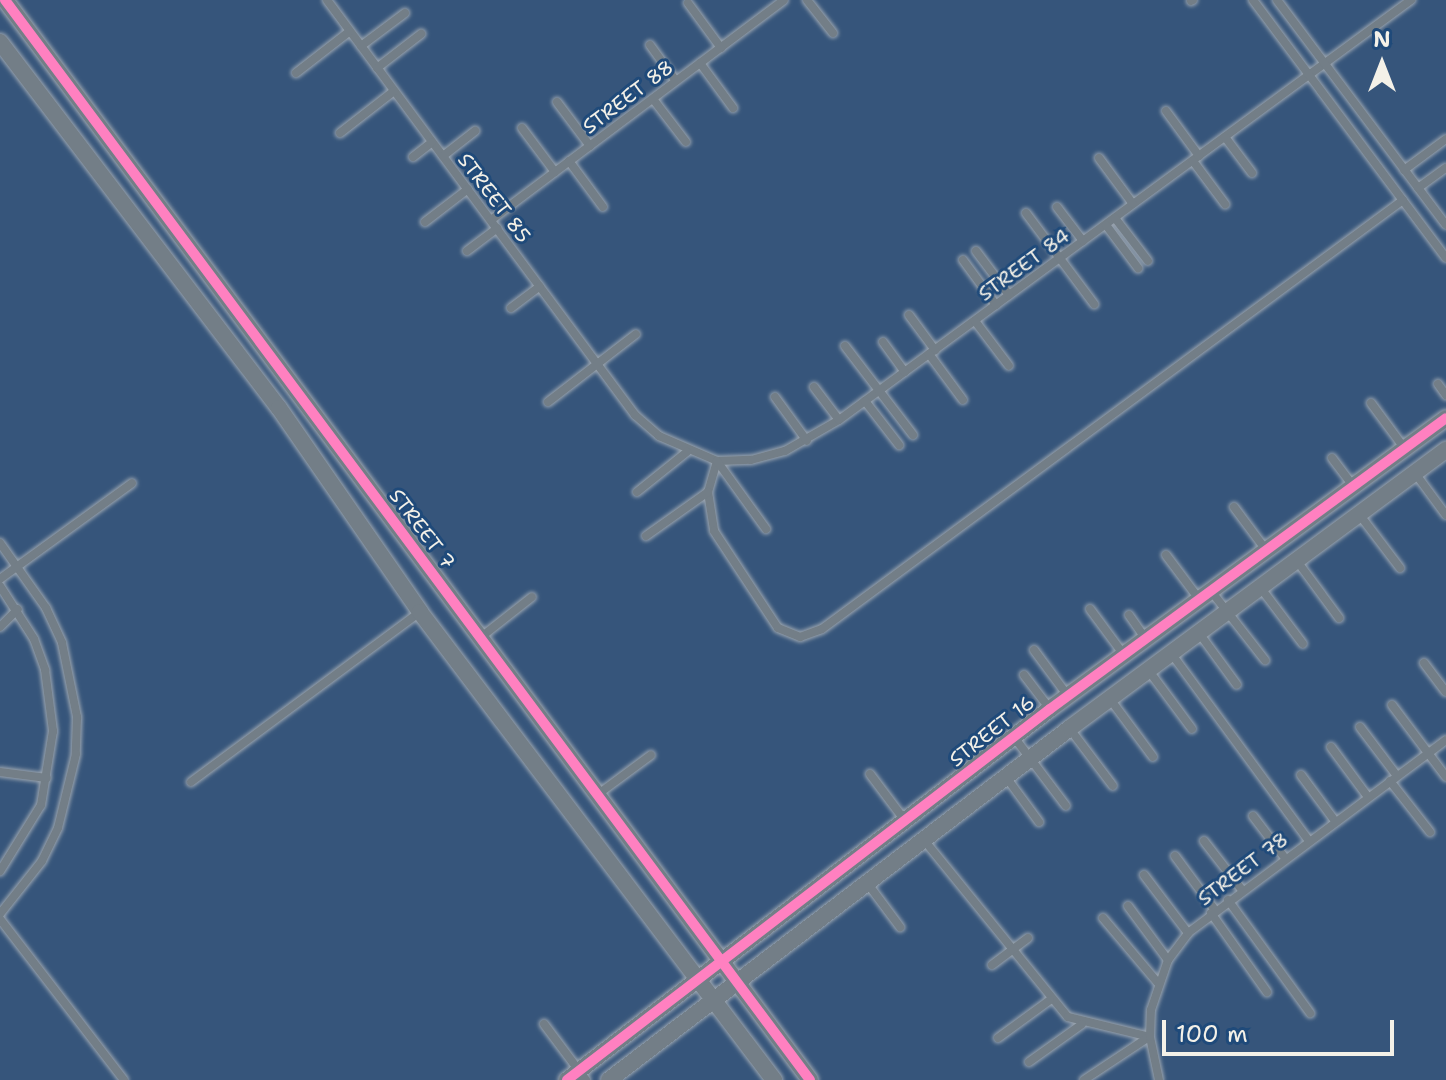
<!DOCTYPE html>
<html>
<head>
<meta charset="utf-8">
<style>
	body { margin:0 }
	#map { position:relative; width:1446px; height:1080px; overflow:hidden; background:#344b65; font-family:"Shantell Sans",sans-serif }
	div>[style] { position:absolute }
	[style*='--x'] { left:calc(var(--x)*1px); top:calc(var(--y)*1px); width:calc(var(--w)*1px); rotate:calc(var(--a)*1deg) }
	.built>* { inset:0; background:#36557b }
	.roads { filter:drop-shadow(0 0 2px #9ba5af) drop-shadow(0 0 2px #9ba5af) }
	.service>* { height:8px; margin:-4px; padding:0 4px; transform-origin:4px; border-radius:4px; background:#737e87 }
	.minor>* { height:16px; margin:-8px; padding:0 8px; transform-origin:8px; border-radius:8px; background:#737e87 }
	.cycleway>* { height:10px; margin:-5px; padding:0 5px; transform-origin:5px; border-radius:5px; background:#ff80c0 }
	span { translate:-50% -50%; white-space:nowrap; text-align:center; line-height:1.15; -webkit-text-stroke:6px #1f4a7a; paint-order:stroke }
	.street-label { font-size:20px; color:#f4f1e8 }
	.north { position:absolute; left:1342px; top:24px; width:80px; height:80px; -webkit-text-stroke:6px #1f4a7a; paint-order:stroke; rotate:0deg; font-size:22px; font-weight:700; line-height:32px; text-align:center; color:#f4f1e8 }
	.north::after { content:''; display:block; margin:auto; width:28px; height:36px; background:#f4f1e8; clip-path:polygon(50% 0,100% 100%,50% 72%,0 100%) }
	.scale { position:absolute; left:1162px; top:1020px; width:232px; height:36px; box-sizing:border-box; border:4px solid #f4f1e8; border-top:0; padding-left:10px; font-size:24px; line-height:28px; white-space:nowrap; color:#f4f1e8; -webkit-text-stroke:6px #1f4a7a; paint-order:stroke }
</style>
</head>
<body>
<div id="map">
	<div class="built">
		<i style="clip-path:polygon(0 0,1446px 0,1446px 1080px,0 1080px)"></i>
	</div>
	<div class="roads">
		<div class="service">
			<i style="--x:327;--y:0;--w:517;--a:53.42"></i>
			<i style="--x:635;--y:415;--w:32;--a:41"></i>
			<i style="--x:659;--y:436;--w:63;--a:23.3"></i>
			<i style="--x:717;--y:461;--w:34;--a:-2"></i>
			<i style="--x:751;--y:460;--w:35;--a:-15"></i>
			<i style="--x:785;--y:451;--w:62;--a:-29.9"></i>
			<i style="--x:839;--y:420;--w:710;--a:-36.29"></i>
			<i style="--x:807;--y:0;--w:42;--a:51.8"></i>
			<i style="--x:1253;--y:0;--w:322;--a:53.2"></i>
			<i style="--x:1277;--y:0;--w:281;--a:53.1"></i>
			<i style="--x:1191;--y:1;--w:2;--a:-27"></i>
			<i style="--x:688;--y:3;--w:56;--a:53.7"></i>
			<i style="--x:650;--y:45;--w:44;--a:54.2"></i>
			<i style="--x:361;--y:46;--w:55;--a:-36.9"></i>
			<i style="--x:700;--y:63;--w:56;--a:53.7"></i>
			<i style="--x:377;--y:68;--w:56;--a:-37.7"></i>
			<i style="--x:296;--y:73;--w:68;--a:-37.9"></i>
			<i style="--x:653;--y:99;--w:54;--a:52.5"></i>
			<i style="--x:557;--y:102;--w:55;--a:53.1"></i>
			<i style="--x:1166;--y:111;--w:56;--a:53.7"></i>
			<i style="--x:522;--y:128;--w:55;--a:53.1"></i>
			<i style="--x:340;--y:133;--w:68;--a:-37.9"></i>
			<i style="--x:1225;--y:137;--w:45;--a:53.1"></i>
			<i style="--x:443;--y:156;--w:41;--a:-38"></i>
			<i style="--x:413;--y:157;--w:24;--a:-38"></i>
			<i style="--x:1099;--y:158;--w:57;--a:53.5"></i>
			<i style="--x:569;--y:161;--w:57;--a:53.5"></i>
			<i style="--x:1193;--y:161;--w:54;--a:53.3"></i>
			<i style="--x:1404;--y:170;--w:52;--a:-36.4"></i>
			<i style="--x:1418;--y:188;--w:34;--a:-36"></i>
			<i style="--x:1057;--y:207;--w:43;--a:52.6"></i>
			<i style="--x:1026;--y:213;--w:114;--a:53.2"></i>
			<i style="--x:1115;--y:218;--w:54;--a:52.5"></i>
			<i style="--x:491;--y:220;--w:366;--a:-36.9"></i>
			<i style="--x:425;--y:222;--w:54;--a:-37.5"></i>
			<i style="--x:1106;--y:225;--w:54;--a:53.3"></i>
			<i style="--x:467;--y:251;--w:38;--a:-37"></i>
			<i style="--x:976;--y:251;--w:55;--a:53.1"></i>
			<i style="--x:963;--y:260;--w:56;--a:53.7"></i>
			<i style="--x:511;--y:308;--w:36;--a:-37"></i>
			<i style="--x:909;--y:315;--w:44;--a:53.4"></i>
			<i style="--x:975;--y:321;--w:56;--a:52.9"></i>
			<i style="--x:883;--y:342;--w:37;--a:54"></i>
			<i style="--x:845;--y:346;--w:112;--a:52.6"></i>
			<i style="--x:929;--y:354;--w:57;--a:53.5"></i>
			<i style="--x:1438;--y:384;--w:14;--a:54"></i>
			<i style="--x:814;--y:387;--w:41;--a:52.9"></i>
			<i style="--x:775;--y:397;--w:54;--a:54"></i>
			<i style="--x:865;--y:401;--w:56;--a:52.3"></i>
			<i style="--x:548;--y:402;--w:111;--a:-37.7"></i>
			<i style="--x:1371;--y:403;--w:57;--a:53.5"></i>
			<i style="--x:1332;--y:458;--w:35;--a:53"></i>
			<i style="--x:717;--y:461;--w:32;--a:106"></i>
			<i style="--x:708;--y:492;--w:39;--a:81"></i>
			<i style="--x:714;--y:531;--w:116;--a:56.6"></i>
			<i style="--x:778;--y:628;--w:24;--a:22"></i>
			<i style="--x:800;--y:637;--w:23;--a:-20"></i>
			<i style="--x:822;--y:629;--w:722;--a:-36.44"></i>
			<i style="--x:717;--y:461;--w:84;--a:54.2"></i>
			<i style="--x:1415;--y:473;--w:52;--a:53.6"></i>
			<i style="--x:637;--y:492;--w:64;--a:-38.7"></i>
			<i style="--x:1234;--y:507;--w:54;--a:53.3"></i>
			<i style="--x:1359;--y:514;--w:68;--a:52.8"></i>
			<i style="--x:646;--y:536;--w:76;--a:-35.4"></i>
			<i style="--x:0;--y:543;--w:80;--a:54.7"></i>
			<i style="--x:46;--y:608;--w:38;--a:65"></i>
			<i style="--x:62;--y:643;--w:76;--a:78.5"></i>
			<i style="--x:77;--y:717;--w:37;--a:92"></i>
			<i style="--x:76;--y:754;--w:76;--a:103.7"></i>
			<i style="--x:58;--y:828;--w:37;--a:116"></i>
			<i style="--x:42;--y:861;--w:68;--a:128.4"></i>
			<i style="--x:1166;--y:555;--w:55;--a:53.1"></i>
			<i style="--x:1297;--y:561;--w:71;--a:53.6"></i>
			<i style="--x:0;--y:579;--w:163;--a:-36"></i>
			<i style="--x:0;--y:586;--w:63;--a:57.3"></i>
			<i style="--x:34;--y:639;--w:33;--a:70"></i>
			<i style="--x:45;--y:670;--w:62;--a:82.5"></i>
			<i style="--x:53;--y:731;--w:75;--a:99.2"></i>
			<i style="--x:41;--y:805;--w:78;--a:121.8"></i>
			<i style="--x:1260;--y:587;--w:71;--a:53"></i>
			<i style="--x:1211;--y:591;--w:88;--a:52"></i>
			<i style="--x:1090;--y:609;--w:57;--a:53.5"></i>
			<i style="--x:1129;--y:615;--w:29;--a:55"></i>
			<i style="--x:0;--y:627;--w:25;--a:-45"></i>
			<i style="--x:1199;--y:633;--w:64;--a:53.8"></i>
			<i style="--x:480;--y:638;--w:66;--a:-38.3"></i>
			<i style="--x:1034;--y:650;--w:57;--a:53.5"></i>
			<i style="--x:1171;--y:653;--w:233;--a:53.7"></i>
			<i style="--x:1424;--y:663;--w:36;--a:53"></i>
			<i style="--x:1149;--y:671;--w:72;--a:53.4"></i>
			<i style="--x:1024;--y:675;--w:43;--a:52.6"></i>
			<i style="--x:1110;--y:699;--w:72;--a:53.4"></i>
			<i style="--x:1392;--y:705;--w:90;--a:53.1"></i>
			<i style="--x:1360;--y:727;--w:61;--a:52.9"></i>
			<i style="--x:1070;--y:729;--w:71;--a:53"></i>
			<i style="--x:1014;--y:737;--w:86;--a:53"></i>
			<i style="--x:1331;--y:747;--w:62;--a:53.5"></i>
			<i style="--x:0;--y:772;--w:47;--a:7.3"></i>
			<i style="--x:870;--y:774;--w:60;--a:53.1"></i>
			<i style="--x:1301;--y:775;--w:57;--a:53.5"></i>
			<i style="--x:1006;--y:777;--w:56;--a:53.7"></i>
			<i style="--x:1390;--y:781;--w:65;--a:51.9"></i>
			<i style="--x:191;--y:782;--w:285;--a:-36.6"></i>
			<i style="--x:597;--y:795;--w:67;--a:-36.5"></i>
			<i style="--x:1253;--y:816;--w:53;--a:52.7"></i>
			<i style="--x:924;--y:840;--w:228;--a:50.9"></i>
			<i style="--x:1068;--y:1017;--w:84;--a:13.7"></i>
			<i style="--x:1204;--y:841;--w:62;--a:52.2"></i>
			<i style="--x:1175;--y:856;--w:67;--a:53.5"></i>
			<i style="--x:1144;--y:875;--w:73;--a:52.8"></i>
			<i style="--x:868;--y:884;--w:54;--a:53.3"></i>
			<i style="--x:1228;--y:900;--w:140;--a:54"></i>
			<i style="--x:1128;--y:906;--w:67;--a:53.5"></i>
			<i style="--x:1211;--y:913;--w:97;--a:54.7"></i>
			<i style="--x:1103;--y:918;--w:85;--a:49.8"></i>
			<i style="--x:0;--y:919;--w:203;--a:52.4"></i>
			<i style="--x:992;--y:965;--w:45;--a:-36.9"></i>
			<i style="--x:544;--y:1024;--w:70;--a:53.1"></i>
			<i style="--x:998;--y:1038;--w:64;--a:-36.2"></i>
			<i style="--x:1029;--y:1062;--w:65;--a:-35.6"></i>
			<i style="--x:1084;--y:1080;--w:78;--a:-33.5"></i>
			<i style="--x:1159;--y:1080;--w:44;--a:-101.8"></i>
			<i style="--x:1150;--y:1037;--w:27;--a:-88"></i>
			<i style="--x:1151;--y:1010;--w:53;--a:-71.2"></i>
			<i style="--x:1168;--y:960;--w:34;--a:-53"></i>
			<i style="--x:1188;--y:933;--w:322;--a:-36.8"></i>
		</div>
		<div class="minor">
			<i style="--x:5;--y:0;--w:1347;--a:53.3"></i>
			<i style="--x:0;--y:42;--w:460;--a:52.7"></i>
			<i style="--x:279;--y:408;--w:248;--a:55.3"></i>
			<i style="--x:420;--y:612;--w:587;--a:52.9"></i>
			<i style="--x:567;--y:1080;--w:609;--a:-37.53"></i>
			<i style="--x:1050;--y:709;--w:491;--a:-36.3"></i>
			<i style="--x:609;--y:1080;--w:580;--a:-37.36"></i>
			<i style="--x:1070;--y:728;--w:468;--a:-36.5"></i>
		</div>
	</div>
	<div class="cycleway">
		<i style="--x:5;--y:0;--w:1347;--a:53.3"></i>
		<i style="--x:567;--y:1080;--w:609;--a:-37.53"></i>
		<i style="--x:1050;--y:709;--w:491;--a:-36.3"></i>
	</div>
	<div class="street-label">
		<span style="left:628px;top:97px;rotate:-37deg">STREET 88</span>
		<span style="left:494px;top:198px;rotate:53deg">STREET 85</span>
		<span style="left:1024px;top:265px;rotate:-36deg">STREET 84</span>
		<span style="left:422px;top:529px;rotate:53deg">STREET 7</span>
		<span style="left:992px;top:731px;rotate:-38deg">STREET 16</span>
		<span style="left:1243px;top:869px;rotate:-37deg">STREET 78</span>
	</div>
	<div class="north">N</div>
	<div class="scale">100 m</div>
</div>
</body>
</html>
